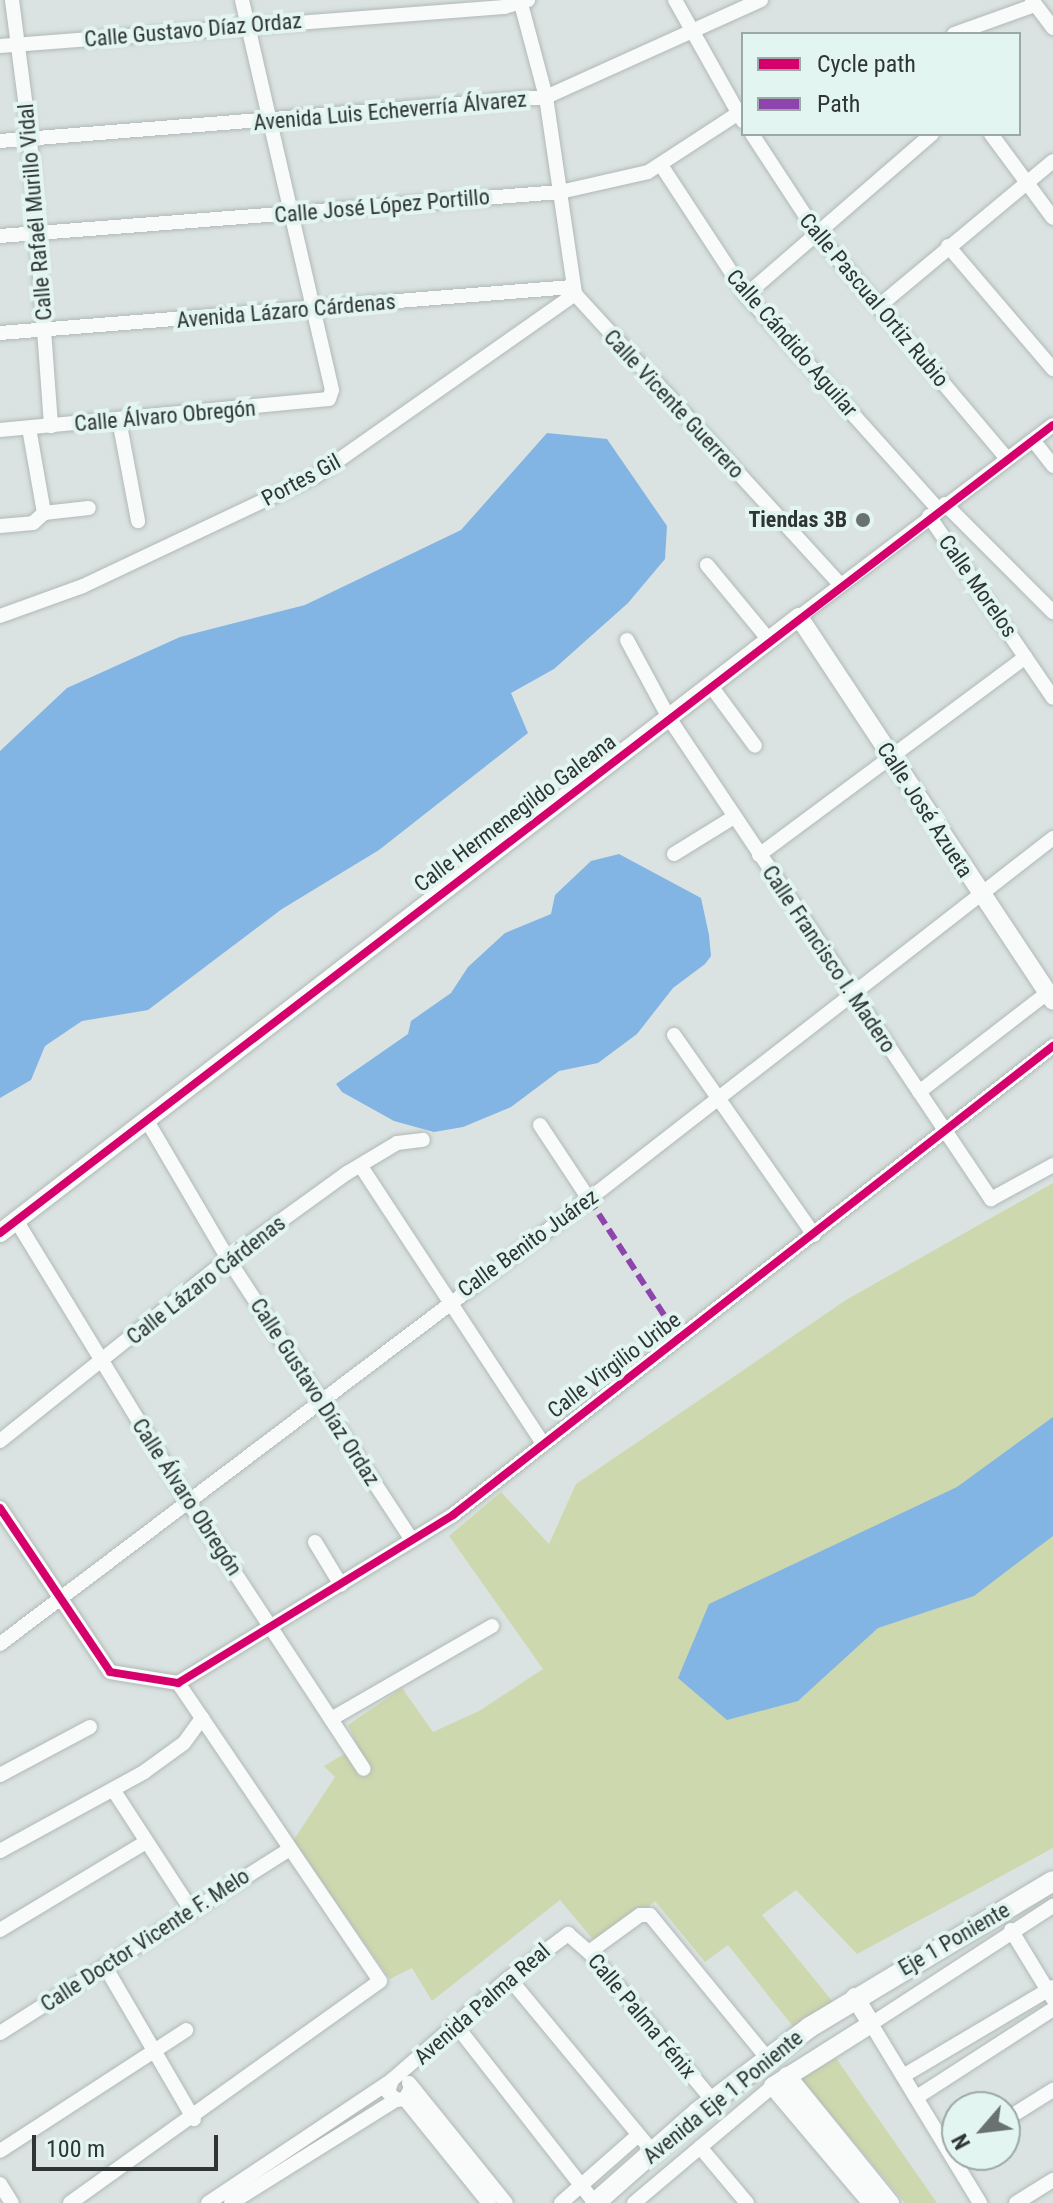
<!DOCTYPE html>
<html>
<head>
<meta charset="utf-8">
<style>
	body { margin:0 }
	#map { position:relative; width:1053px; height:2203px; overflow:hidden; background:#dae3e1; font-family:"Roboto Condensed",sans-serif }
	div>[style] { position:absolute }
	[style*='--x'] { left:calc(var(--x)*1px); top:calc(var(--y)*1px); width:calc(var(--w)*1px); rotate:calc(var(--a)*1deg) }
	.green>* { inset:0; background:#ced8ae }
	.water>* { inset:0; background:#82b4e4 }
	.roads { filter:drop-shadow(0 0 2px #b1b9b7) drop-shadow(0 0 2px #b1b9b7) }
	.minor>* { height:14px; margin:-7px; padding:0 7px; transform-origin:7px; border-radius:7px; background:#f9fbfa }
	.tertiary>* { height:18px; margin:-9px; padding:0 9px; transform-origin:9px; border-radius:9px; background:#f9fbfa }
	.secondary>* { height:20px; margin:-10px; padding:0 10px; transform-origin:10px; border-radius:10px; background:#f9fbfa }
	.quiet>* { height:6px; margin-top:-3px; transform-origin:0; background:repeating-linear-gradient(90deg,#8e44ad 0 12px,transparent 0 18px) }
	.cycleway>* { height:8px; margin:-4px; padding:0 4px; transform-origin:4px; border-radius:4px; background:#d6006c }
	.dots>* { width:22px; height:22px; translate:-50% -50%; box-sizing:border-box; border:4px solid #e3f5f1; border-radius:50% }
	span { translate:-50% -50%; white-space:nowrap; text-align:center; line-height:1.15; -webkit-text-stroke:8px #e3f5f1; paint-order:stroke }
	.street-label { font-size:22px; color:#2e3534 }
	.poi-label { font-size:22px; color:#2e3534; font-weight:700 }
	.right { translate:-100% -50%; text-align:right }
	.legend { position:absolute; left:741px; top:32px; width:280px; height:104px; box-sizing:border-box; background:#e3f5f1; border:2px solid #9ba8a5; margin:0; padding:10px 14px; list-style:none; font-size:24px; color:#2e3534 }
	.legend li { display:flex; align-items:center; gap:16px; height:40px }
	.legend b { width:40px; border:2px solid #9ba8a5 }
	.north { position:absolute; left:941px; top:2091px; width:80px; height:80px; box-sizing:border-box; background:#e3f5f1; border:2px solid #9ba8a5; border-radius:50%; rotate:242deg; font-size:22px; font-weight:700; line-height:32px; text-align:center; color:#2e3534 }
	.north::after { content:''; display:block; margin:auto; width:28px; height:36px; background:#6a7271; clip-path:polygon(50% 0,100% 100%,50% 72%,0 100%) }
	.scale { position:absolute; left:32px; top:2135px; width:186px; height:36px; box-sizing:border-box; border:4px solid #2e3534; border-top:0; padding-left:10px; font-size:24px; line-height:28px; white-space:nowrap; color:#2e3534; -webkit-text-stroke:6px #e3f5f1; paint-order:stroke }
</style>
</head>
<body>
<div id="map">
	<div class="green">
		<i style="clip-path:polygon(1053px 1183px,1053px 1848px,857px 1954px,796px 1890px,762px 1915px,833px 2002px,795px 2029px,728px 1945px,705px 1962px,655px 1901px,600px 1948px,560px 1900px,432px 2001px,412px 1968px,390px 1979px,293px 1841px,335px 1777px,324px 1766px,358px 1746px,348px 1725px,402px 1688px,433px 1732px,479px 1711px,543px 1669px,449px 1536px,501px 1492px,549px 1544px,576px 1484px,846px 1300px)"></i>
		<i style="clip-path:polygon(836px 2058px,937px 2203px,905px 2203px,801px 2079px)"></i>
	</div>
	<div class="water">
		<i style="clip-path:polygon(547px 433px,607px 439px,667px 526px,665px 559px,628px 603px,554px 669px,511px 693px,528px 733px,379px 850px,282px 909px,148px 1010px,82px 1021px,45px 1046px,31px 1080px,0 1098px,0 751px,67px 688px,180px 637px,305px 605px,461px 530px)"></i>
		<i style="clip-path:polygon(619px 854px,701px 898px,709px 935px,711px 956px,705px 964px,673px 988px,637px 1034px,598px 1063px,559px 1071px,511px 1107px,463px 1127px,434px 1132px,394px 1121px,342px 1092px,336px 1084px,408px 1034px,411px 1021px,451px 993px,468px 967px,505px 933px,551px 914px,555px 895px,591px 861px)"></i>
		<i style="clip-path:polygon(1053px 1417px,1053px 1536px,974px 1596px,878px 1628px,798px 1701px,727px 1720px,678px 1678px,709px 1604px,957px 1487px)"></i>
	</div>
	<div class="roads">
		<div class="minor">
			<i style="--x:12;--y:0;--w:140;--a:82.6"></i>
			<i style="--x:30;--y:139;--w:288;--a:85.8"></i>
			<i style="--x:520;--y:0;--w:100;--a:75"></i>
			<i style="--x:546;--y:97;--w:199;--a:81.6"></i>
			<i style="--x:575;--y:294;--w:393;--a:47.6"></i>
			<i style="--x:675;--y:0;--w:139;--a:60.7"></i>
			<i style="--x:1032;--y:0;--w:35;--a:53"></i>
			<i style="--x:954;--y:34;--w:86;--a:-19.7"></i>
			<i style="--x:0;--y:46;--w:506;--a:-4.42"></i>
			<i style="--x:504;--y:7;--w:25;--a:-16"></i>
			<i style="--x:752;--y:134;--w:121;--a:56.8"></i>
			<i style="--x:818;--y:235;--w:293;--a:49.8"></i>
			<i style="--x:991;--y:134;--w:104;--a:53.6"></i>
			<i style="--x:0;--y:141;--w:548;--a:-4.61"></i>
			<i style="--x:546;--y:97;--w:236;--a:-24.3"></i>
			<i style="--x:661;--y:165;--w:155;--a:56.8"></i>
			<i style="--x:746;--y:295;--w:288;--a:48.1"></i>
			<i style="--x:0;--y:236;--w:562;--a:-4.49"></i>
			<i style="--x:560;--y:192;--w:90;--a:-12.8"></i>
			<i style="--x:648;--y:172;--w:113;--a:-33.1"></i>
			<i style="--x:948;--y:246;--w:162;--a:49.5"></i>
			<i style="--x:746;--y:295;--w:246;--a:-40.9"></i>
			<i style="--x:879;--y:306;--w:226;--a:-39.8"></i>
			<i style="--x:0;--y:333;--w:574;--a:-4.6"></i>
			<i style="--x:119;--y:420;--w:103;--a:79.3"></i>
			<i style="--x:0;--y:430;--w:330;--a:-5.4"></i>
			<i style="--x:329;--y:399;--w:9;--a:-72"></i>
			<i style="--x:332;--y:390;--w:400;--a:-103"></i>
			<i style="--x:1033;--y:440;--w:33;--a:52"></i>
			<i style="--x:945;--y:504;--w:153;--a:45"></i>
			<i style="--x:44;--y:513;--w:45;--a:-6.3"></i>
			<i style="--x:929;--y:516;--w:220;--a:55.7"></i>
			<i style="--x:0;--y:526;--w:33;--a:-5"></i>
			<i style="--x:33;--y:523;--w:15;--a:-42"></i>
			<i style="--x:44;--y:513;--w:86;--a:-100"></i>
			<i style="--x:707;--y:565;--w:97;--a:50.4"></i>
			<i style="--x:0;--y:616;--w:88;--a:-19.9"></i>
			<i style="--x:83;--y:586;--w:258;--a:-25.3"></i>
			<i style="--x:316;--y:476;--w:317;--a:-35.1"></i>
			<i style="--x:799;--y:617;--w:318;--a:-37.1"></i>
			<i style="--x:627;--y:640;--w:89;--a:61.7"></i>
			<i style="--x:669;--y:718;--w:579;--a:56.2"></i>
			<i style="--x:991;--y:1199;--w:71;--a:-28.7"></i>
			<i style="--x:711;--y:686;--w:74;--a:53.7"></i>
			<i style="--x:674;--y:854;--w:70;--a:-31.7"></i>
			<i style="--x:759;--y:855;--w:332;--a:-36.6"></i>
			<i style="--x:674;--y:1035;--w:244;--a:55"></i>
			<i style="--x:919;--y:1092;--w:162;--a:-37.7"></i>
			<i style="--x:146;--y:1119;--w:162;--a:59.6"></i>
			<i style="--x:228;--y:1259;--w:336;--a:56.8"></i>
			<i style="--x:540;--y:1125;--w:89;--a:56.5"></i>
			<i style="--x:362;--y:1168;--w:328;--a:56.7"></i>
			<i style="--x:16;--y:1220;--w:332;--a:58.6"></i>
			<i style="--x:189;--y:1503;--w:318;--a:56.7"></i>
			<i style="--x:0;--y:1441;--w:292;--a:-38.6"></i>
			<i style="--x:228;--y:1259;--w:147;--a:-35.9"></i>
			<i style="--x:347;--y:1173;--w:58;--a:-31"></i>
			<i style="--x:397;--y:1143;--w:26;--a:-7"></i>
			<i style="--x:0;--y:1508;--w:197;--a:56.1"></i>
			<i style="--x:110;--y:1672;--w:69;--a:9.2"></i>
			<i style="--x:178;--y:1683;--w:322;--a:-31.4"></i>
			<i style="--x:453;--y:1515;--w:762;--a:-38.01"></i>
			<i style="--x:315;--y:1542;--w:50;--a:58.8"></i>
			<i style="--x:0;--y:1644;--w:738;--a:-37.07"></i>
			<i style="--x:589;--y:1199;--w:588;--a:-37.88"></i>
			<i style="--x:331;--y:1719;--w:186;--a:-30"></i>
			<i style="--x:0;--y:1775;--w:102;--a:-28.1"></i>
			<i style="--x:114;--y:1791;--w:140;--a:57"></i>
			<i style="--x:0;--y:1851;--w:164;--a:-28.7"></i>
			<i style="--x:144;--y:1772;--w:49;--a:-35.9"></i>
			<i style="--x:184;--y:1743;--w:31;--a:-54"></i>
			<i style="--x:0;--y:1930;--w:170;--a:-31.1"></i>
			<i style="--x:1011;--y:1930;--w:81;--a:58.7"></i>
			<i style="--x:589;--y:1952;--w:63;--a:-36"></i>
			<i style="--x:640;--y:1915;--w:10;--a:0"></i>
			<i style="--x:650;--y:1915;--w:185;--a:50.7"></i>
			<i style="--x:106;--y:1968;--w:175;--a:59.8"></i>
			<i style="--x:509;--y:1978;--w:226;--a:50.4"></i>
			<i style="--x:455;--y:2024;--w:227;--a:52"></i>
			<i style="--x:0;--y:2033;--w:343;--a:-32.4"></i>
			<i style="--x:903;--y:2076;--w:174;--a:-30.7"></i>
			<i style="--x:409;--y:2083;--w:154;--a:51.1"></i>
			<i style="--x:917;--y:2097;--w:162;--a:-32.9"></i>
			<i style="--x:405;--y:2099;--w:134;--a:51.1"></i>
			<i style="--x:396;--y:2100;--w:11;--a:-135"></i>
			<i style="--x:388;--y:2092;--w:13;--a:-72"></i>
			<i style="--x:392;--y:2080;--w:155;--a:-41.1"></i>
			<i style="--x:509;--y:1978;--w:74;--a:-36.7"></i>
			<i style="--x:568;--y:1934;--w:28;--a:41"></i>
			<i style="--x:589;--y:1952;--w:194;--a:50.2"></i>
			<i style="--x:1005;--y:2120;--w:57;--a:-32"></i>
			<i style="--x:700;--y:2147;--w:73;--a:50"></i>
			<i style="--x:0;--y:2151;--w:222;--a:-33"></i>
			<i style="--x:0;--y:2184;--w:22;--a:58"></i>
			<i style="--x:70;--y:2203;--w:381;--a:-35.6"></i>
			<i style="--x:380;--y:1981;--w:360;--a:-124.1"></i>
			<i style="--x:208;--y:2203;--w:220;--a:-33.7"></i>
			<i style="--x:231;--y:2203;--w:195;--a:-32"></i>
			<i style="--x:396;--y:2100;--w:9;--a:-6"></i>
			<i style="--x:405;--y:2099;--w:13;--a:-61"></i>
			<i style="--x:561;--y:2203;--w:103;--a:-41.4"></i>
			<i style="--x:634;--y:2203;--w:182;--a:-40.1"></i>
			<i style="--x:980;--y:2203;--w:210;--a:-121.3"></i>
			<i style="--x:871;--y:2024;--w:217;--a:-33"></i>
			<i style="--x:1016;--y:2203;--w:44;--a:-31.9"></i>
		</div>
		<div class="tertiary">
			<i style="--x:0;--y:1233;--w:1009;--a:-37.63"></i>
			<i style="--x:799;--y:617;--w:460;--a:56.5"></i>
			<i style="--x:855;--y:1997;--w:31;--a:59"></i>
			<i style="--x:871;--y:2024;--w:116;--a:147.7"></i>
			<i style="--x:773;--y:2086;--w:153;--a:49.8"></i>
			<i style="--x:787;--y:2076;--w:164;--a:51"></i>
		</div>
		<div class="secondary">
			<i style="--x:595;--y:2203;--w:137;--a:-41.5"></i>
			<i style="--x:698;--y:2112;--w:141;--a:-37.2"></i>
			<i style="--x:810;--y:2027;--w:283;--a:-31"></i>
		</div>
	</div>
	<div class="quiet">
		<i style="--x:589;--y:1199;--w:166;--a:57.1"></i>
	</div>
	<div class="cycleway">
		<i style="--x:0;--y:1233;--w:1327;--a:-37.5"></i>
		<i style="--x:0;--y:1508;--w:197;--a:56.1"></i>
		<i style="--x:110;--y:1672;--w:69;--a:9.2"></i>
		<i style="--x:178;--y:1683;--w:322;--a:-31.4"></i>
		<i style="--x:453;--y:1515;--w:762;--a:-38.01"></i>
	</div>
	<div class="dots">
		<i style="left:863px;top:520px;background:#6a7271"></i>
	</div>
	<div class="street-label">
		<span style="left:193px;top:30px;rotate:-5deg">Calle Gustavo Díaz Ordaz</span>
		<span style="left:390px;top:111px;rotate:-5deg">Avenida Luis Echeverría Álvarez</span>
		<span style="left:382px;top:206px;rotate:-5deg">Calle José López Portillo</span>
		<span style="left:35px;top:212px;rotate:-95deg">Calle Rafaél Murillo Vidal</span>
		<span style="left:874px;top:300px;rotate:50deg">Calle Pascual Ortiz Rubio</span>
		<span style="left:286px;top:311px;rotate:-5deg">Avenida Lázaro Cárdenas</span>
		<span style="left:792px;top:343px;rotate:49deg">Calle Cándido Aguilar</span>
		<span style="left:674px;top:404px;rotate:47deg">Calle Vicente Guerrero</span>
		<span style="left:165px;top:416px;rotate:-5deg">Calle Álvaro Obregón</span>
		<span style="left:301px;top:480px;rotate:-28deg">Portes Gil</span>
		<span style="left:978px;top:586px;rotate:55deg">Calle Morelos</span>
		<span style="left:925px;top:810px;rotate:57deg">Calle José Azueta</span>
		<span style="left:515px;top:813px;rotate:-37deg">Calle Hermenegildo Galeana</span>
		<span style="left:829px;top:959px;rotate:56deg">Calle Francisco I. Madero</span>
		<span style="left:528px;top:1243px;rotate:-36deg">Calle Benito Juárez</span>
		<span style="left:206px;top:1280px;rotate:-38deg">Calle Lázaro Cárdenas</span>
		<span style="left:614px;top:1365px;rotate:-37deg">Calle Virgilio Uribe</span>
		<span style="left:315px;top:1392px;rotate:57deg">Calle Gustavo Díaz Ordaz</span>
		<span style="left:187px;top:1497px;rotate:57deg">Calle Álvaro Obregón</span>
		<span style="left:954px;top:1939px;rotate:-30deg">Eje 1 Poniente</span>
		<span style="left:145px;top:1940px;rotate:-33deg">Calle Doctor Vicente F. Melo</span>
		<span style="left:482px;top:2004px;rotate:-41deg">Avenida Palma Real</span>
		<span style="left:642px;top:2016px;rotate:50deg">Calle Palma Fénix</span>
		<span style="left:723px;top:2097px;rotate:-39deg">Avenida Eje 1 Poniente</span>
	</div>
	<div class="poi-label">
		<span class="right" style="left:847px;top:520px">Tiendas 3B</span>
	</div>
	<ul class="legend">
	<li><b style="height:10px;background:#d6006c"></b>Cycle path</li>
	<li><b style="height:10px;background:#8e44ad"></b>Path</li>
	</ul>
	<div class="north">N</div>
	<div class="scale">100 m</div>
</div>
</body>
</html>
